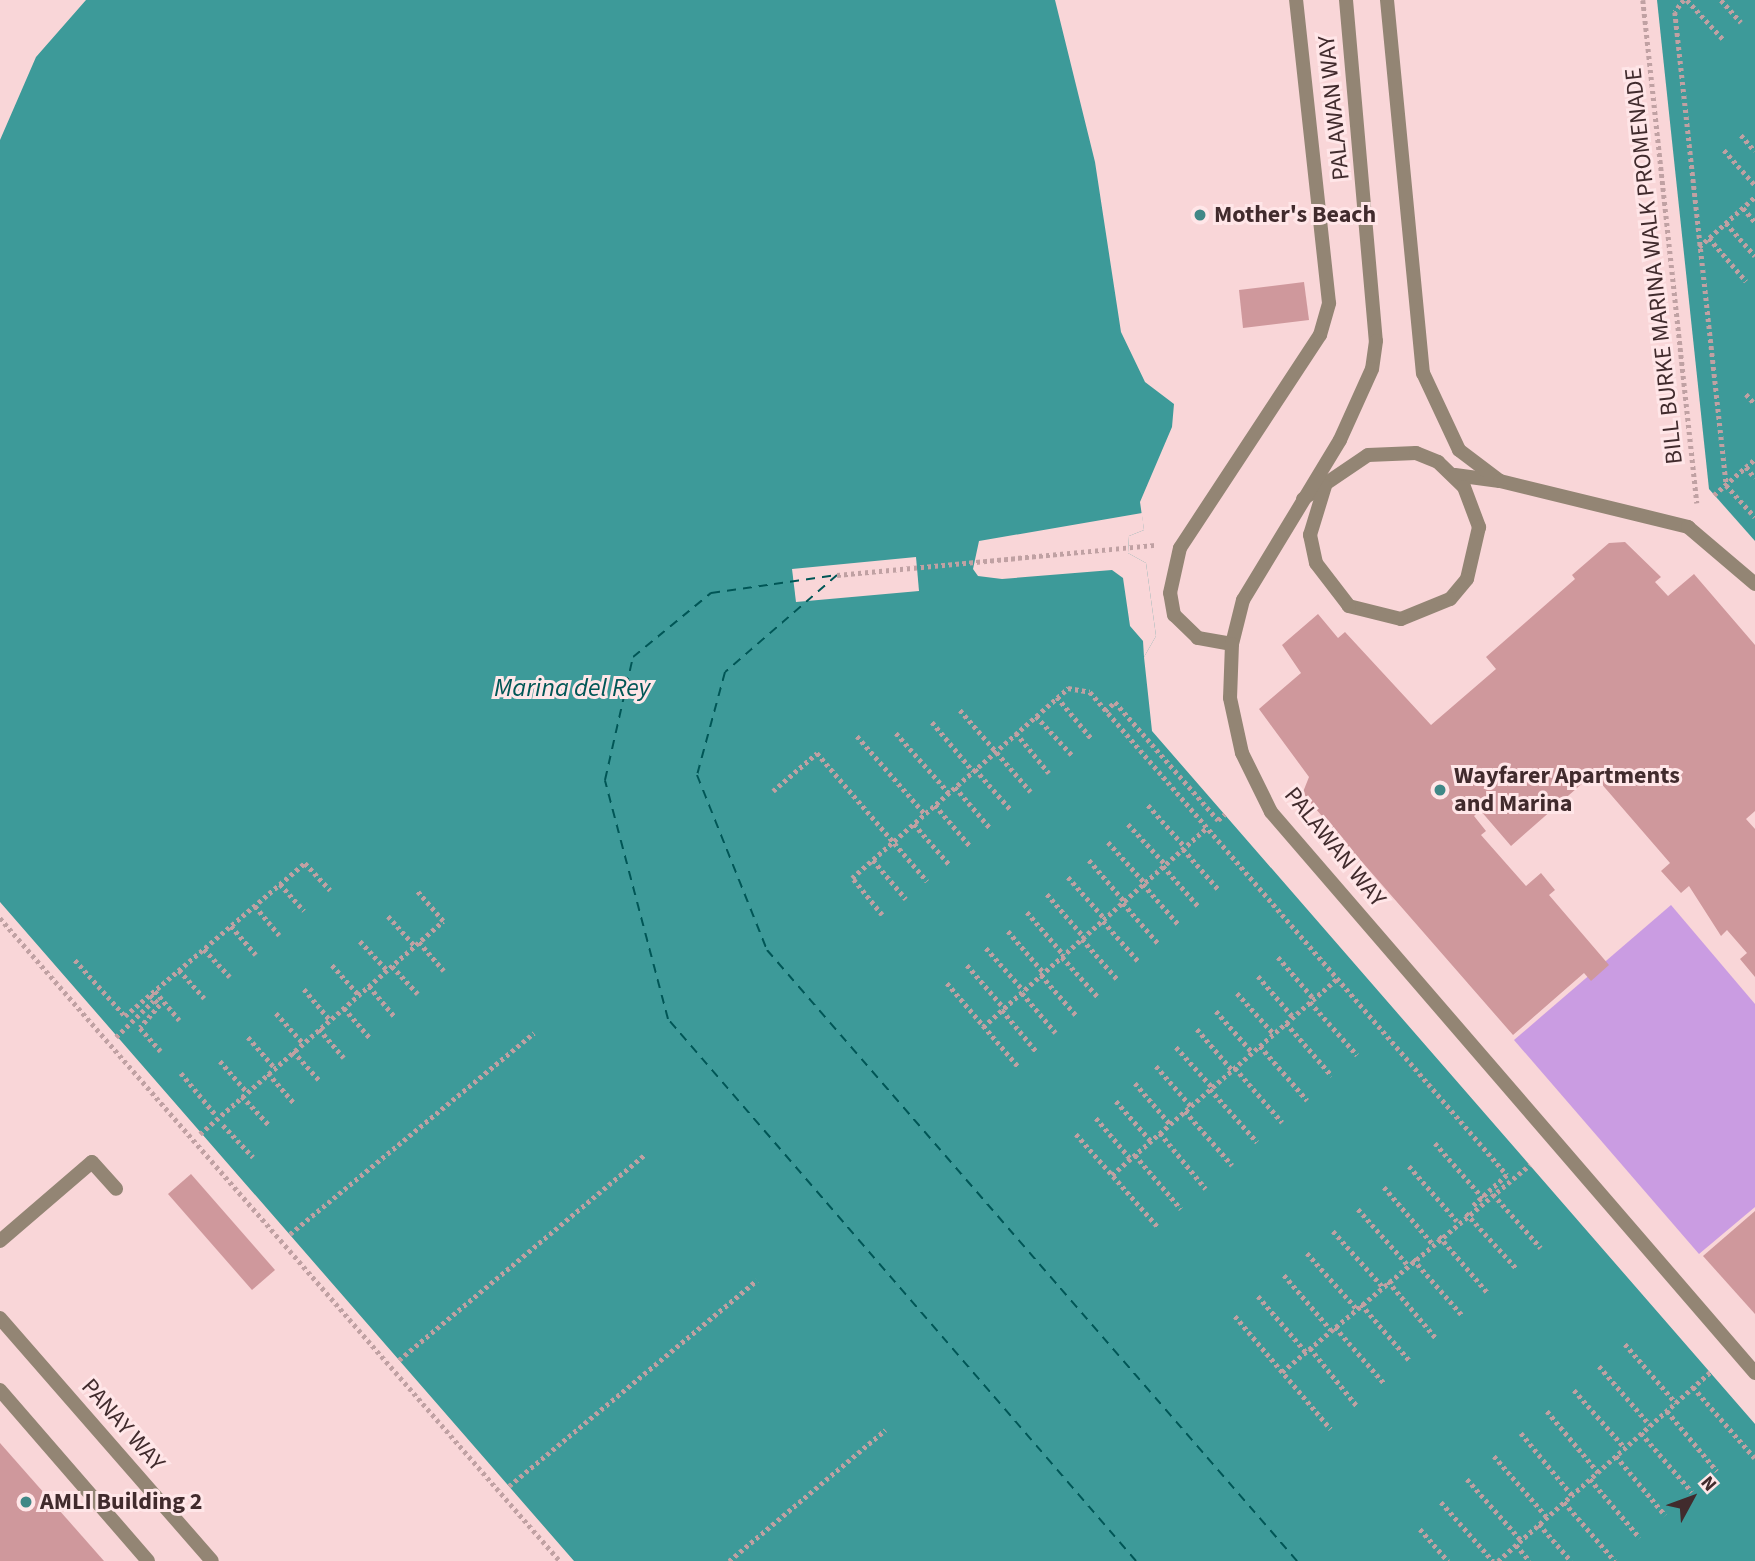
<!DOCTYPE html>
<html>
<head>
<meta charset="utf-8">
<style>
	body { margin:0 }
	#map { position:relative; width:1755px; height:1561px; overflow:hidden; background:#f9d6d8; font-family:"Source Sans 3",sans-serif }
	div>[style] { position:absolute }
	[style*='--x'] { left:calc(var(--x)*1px); top:calc(var(--y)*1px); width:calc(var(--w)*1px); rotate:calc(var(--a)*1deg) }
	.green>* { inset:0; background:#ca9ce2 }
	.water>* { inset:0; background:#3d9a99 }
	.pier>* { inset:0; background:#f9d6d8 }
	.ferry>* { height:2px; margin-top:-1px; transform-origin:0; background:repeating-linear-gradient(90deg,#005656 0 9px,transparent 0 16px) }
	.building>* { inset:0; background:#cf989c }
	.path>* { height:4.5px; margin-top:-2.25px; transform-origin:0; background:repeating-linear-gradient(90deg,#c0a1a3 0 3.5px,transparent 0 7px) }
	.lane>* { height:14px; margin:-7px; padding:0 7px; transform-origin:7px; border-radius:7px; background:#938574 }
	.street>* { height:14px; margin:-7px; padding:0 7px; transform-origin:7px; border-radius:7px; background:#938574 }
	.dots>* { width:19px; height:19px; translate:-50% -50%; box-sizing:border-box; border:4px solid #ffe6e8; border-radius:50% }
	span { translate:-50% -50%; white-space:nowrap; text-align:center; line-height:1.15; -webkit-text-stroke:6px #ffe6e8; paint-order:stroke }
	.street-label { font-size:24px; color:#412b2d }
	.poi-label { font-size:24px; color:#412b2d; font-weight:700 }
	.left { translate:0 -50%; text-align:left }
	.water-label { font-size:26px; color:#005656; font-style:italic }
	.north { position:absolute; left:1657px; top:1463px; width:70px; height:70px; -webkit-text-stroke:5px #ffe6e8; paint-order:stroke; rotate:49deg; font-size:19px; font-weight:700; line-height:28px; text-align:center; color:#412b2d }
	.north::after { content:''; display:block; margin:auto; width:24px; height:32px; background:#412b2d; clip-path:polygon(50% 0,100% 100%,50% 72%,0 100%) }
</style>
</head>
<body>
<div id="map">
	<div class="green">
		<i style="clip-path:polygon(1671px 905px,1755px 1004px,1755px 1207px,1699px 1254px,1514px 1040px)"></i>
	</div>
	<div class="water">
		<i style="clip-path:polygon(86px 0,1055px 0,1095px 162px,1121px 332px,1145px 382px,1174px 404px,1172px 427px,1140px 502px,1144px 530px,1129px 536px,1128px 553px,1146px 563px,1156px 636px,1144px 657px,1152px 731px,1755px 1424px,1755px 1561px,574px 1561px,0 902px,0 140px,36px 57px)"></i>
		<i style="clip-path:polygon(1657px 0,1755px 0,1755px 541px,1709px 489px)"></i>
	</div>
	<div class="pier">
		<i style="clip-path:polygon(1142px 513px,1144px 530px,1129px 536px,1128px 553px,1146px 563px,1156px 636px,1144px 657px,1143px 641px,1130px 626px,1123px 578px,1112px 570px,1002px 579px,978px 576px,973px 569px,979px 541px)"></i>
		<i style="clip-path:polygon(916px 557px,919px 591px,796px 602px,792px 569px)"></i>
	</div>
	<div class="ferry">
		<i style="--x:1136;--y:1561;--w:716;--a:-130.81"></i>
		<i style="--x:668;--y:1019;--w:247;--a:-104.8"></i>
		<i style="--x:605;--y:780;--w:126;--a:-77.2"></i>
		<i style="--x:633;--y:657;--w:101;--a:-39.4"></i>
		<i style="--x:711;--y:593;--w:127;--a:-8.1"></i>
		<i style="--x:837;--y:575;--w:148;--a:139.1"></i>
		<i style="--x:725;--y:672;--w:107;--a:105.2"></i>
		<i style="--x:697;--y:775;--w:188;--a:68.2"></i>
		<i style="--x:767;--y:950;--w:809;--a:49.06"></i>
	</div>
	<div class="building">
		<i style="clip-path:polygon(1304px 282px,1309px 320px,1243px 328px,1239px 290px)"></i>
		<i style="clip-path:polygon(1625px 542px,1661px 577px,1655px 582px,1668px 596px,1694px 574px,1755px 645px,1755px 811px,1746px 819px,1755px 829px,1755px 977px,1740px 959px,1747px 953px,1727px 930px,1721px 936px,1689px 886px,1681px 893px,1661px 871px,1670px 863px,1593px 774px,1511px 846px,1480px 810px,1474px 816px,1486px 831px,1481px 835px,1526px 886px,1541px 873px,1555px 890px,1549px 895px,1609px 965px,1591px 981px,1584px 973px,1513px 1035px,1308px 800px,1303px 792px,1309px 777px,1259px 709px,1301px 673px,1282px 645px,1318px 614px,1338px 638px,1345px 632px,1431px 725px,1496px 669px,1486px 657px,1575px 579px,1572px 575px,1609px 543px)"></i>
		<i style="clip-path:polygon(191px 1174px,275px 1270px,252px 1290px,168px 1194px)"></i>
		<i style="clip-path:polygon(1755px 1211px,1755px 1314px,1703px 1256px)"></i>
		<i style="clip-path:polygon(0 1443px,104px 1561px,0 1561px)"></i>
	</div>
	<div class="path">
		<i style="--x:1643;--y:0;--w:506;--a:83.87"></i>
		<i style="--x:1684;--y:0;--w:15;--a:127"></i>
		<i style="--x:1675;--y:12;--w:476;--a:83.8"></i>
		<i style="--x:1726;--y:485;--w:43;--a:47.8"></i>
		<i style="--x:1687;--y:0;--w:53;--a:47.3"></i>
		<i style="--x:1721;--y:0;--w:30;--a:48"></i>
		<i style="--x:1741;--y:135;--w:21;--a:49"></i>
		<i style="--x:1724;--y:150;--w:47;--a:48.5"></i>
		<i style="--x:1743;--y:208;--w:18;--a:49"></i>
		<i style="--x:1726;--y:223;--w:44;--a:48.7"></i>
		<i style="--x:1709;--y:238;--w:57;--a:49.3"></i>
		<i style="--x:1699;--y:247;--w:75;--a:-41.8"></i>
		<i style="--x:1746;--y:394;--w:13;--a:48"></i>
		<i style="--x:1746;--y:467;--w:14;--a:51"></i>
		<i style="--x:1714;--y:495;--w:55;--a:-41.3"></i>
		<i style="--x:837;--y:575;--w:320;--a:-5.4"></i>
		<i style="--x:1057;--y:697;--w:53;--a:50.3"></i>
		<i style="--x:960;--y:710;--w:108;--a:49.1"></i>
		<i style="--x:1105;--y:711;--w:13;--a:-42"></i>
		<i style="--x:1115;--y:702;--w:157;--a:48.9"></i>
		<i style="--x:1218;--y:820;--w:9;--a:-41"></i>
		<i style="--x:1036;--y:716;--w:53;--a:47.3"></i>
		<i style="--x:932;--y:722;--w:64;--a:50.1"></i>
		<i style="--x:896;--y:733;--w:80;--a:48.5"></i>
		<i style="--x:1016;--y:733;--w:52;--a:50.5"></i>
		<i style="--x:857;--y:736;--w:103;--a:48.9"></i>
		<i style="--x:975;--y:769;--w:55;--a:48.7"></i>
		<i style="--x:955;--y:787;--w:54;--a:49.5"></i>
		<i style="--x:773;--y:791;--w:58;--a:-40.8"></i>
		<i style="--x:817;--y:753;--w:169;--a:49.3"></i>
		<i style="--x:935;--y:805;--w:54;--a:49.5"></i>
		<i style="--x:1148;--y:805;--w:56;--a:48.6"></i>
		<i style="--x:914;--y:824;--w:53;--a:48.8"></i>
		<i style="--x:1128;--y:824;--w:54;--a:47.2"></i>
		<i style="--x:1108;--y:842;--w:55;--a:47.9"></i>
		<i style="--x:1183;--y:849;--w:55;--a:48.7"></i>
		<i style="--x:873;--y:860;--w:51;--a:49.8"></i>
		<i style="--x:1089;--y:860;--w:54;--a:49.5"></i>
		<i style="--x:1163;--y:866;--w:55;--a:48.7"></i>
		<i style="--x:1068;--y:877;--w:56;--a:48.6"></i>
		<i style="--x:280;--y:884;--w:36;--a:48"></i>
		<i style="--x:1143;--y:884;--w:55;--a:48.7"></i>
		<i style="--x:1047;--y:894;--w:57;--a:49.3"></i>
		<i style="--x:1123;--y:903;--w:53;--a:48.8"></i>
		<i style="--x:255;--y:906;--w:38;--a:50"></i>
		<i style="--x:1027;--y:912;--w:57;--a:49.3"></i>
		<i style="--x:882;--y:915;--w:48;--a:-129"></i>
		<i style="--x:852;--y:878;--w:288;--a:-41.3"></i>
		<i style="--x:1068;--y:688;--w:22;--a:10"></i>
		<i style="--x:1090;--y:692;--w:638;--a:49.19"></i>
		<i style="--x:1507;--y:1175;--w:46;--a:137.6"></i>
		<i style="--x:388;--y:916;--w:40;--a:48"></i>
		<i style="--x:0;--y:918;--w:853;--a:48.95"></i>
		<i style="--x:1103;--y:921;--w:55;--a:48.7"></i>
		<i style="--x:231;--y:926;--w:38;--a:49"></i>
		<i style="--x:1008;--y:931;--w:55;--a:49.4"></i>
		<i style="--x:1082;--y:939;--w:55;--a:48.7"></i>
		<i style="--x:360;--y:941;--w:40;--a:47"></i>
		<i style="--x:419;--y:942;--w:38;--a:49"></i>
		<i style="--x:986;--y:948;--w:57;--a:48.5"></i>
		<i style="--x:204;--y:949;--w:38;--a:47"></i>
		<i style="--x:1062;--y:957;--w:54;--a:48"></i>
		<i style="--x:1278;--y:957;--w:55;--a:49.4"></i>
		<i style="--x:75;--y:960;--w:75;--a:48.2"></i>
		<i style="--x:125;--y:1016;--w:236;--a:-40.4"></i>
		<i style="--x:305;--y:863;--w:37;--a:47"></i>
		<i style="--x:332;--y:965;--w:40;--a:48"></i>
		<i style="--x:967;--y:965;--w:57;--a:49.3"></i>
		<i style="--x:392;--y:966;--w:38;--a:47"></i>
		<i style="--x:179;--y:970;--w:38;--a:48"></i>
		<i style="--x:1041;--y:975;--w:53;--a:48.8"></i>
		<i style="--x:1258;--y:976;--w:54;--a:49.5"></i>
		<i style="--x:947;--y:983;--w:109;--a:49.5"></i>
		<i style="--x:369;--y:986;--w:39;--a:50"></i>
		<i style="--x:304;--y:989;--w:40;--a:50"></i>
		<i style="--x:155;--y:991;--w:38;--a:50"></i>
		<i style="--x:1022;--y:993;--w:52;--a:49.6"></i>
		<i style="--x:1237;--y:993;--w:55;--a:47.9"></i>
		<i style="--x:150;--y:995;--w:14;--a:45"></i>
		<i style="--x:160;--y:1005;--w:30;--a:131"></i>
		<i style="--x:140;--y:1028;--w:31;--a:48"></i>
		<i style="--x:1310;--y:1002;--w:71;--a:48.4"></i>
		<i style="--x:344;--y:1008;--w:40;--a:49"></i>
		<i style="--x:1002;--y:1010;--w:53;--a:50.3"></i>
		<i style="--x:1216;--y:1011;--w:55;--a:48.7"></i>
		<i style="--x:276;--y:1013;--w:40;--a:48"></i>
		<i style="--x:1286;--y:1023;--w:70;--a:49"></i>
		<i style="--x:983;--y:1027;--w:299;--a:-41.7"></i>
		<i style="--x:319;--y:1029;--w:38;--a:49"></i>
		<i style="--x:1197;--y:1029;--w:54;--a:49.5"></i>
		<i style="--x:116;--y:1037;--w:52;--a:-44.2"></i>
		<i style="--x:248;--y:1037;--w:40;--a:49"></i>
		<i style="--x:1260;--y:1046;--w:72;--a:49"></i>
		<i style="--x:1176;--y:1047;--w:54;--a:48"></i>
		<i style="--x:293;--y:1051;--w:40;--a:48"></i>
		<i style="--x:220;--y:1061;--w:41;--a:48.9"></i>
		<i style="--x:1156;--y:1066;--w:53;--a:48.8"></i>
		<i style="--x:1235;--y:1068;--w:72;--a:49"></i>
		<i style="--x:181;--y:1073;--w:53;--a:50.3"></i>
		<i style="--x:268;--y:1073;--w:40;--a:49"></i>
		<i style="--x:1135;--y:1083;--w:54;--a:49.5"></i>
		<i style="--x:1210;--y:1089;--w:71;--a:48.4"></i>
		<i style="--x:242;--y:1096;--w:40;--a:47"></i>
		<i style="--x:1116;--y:1101;--w:53;--a:48.8"></i>
		<i style="--x:1185;--y:1111;--w:72;--a:49"></i>
		<i style="--x:1096;--y:1118;--w:52;--a:49.6"></i>
		<i style="--x:223;--y:1125;--w:44;--a:46.8"></i>
		<i style="--x:1160;--y:1133;--w:72;--a:50.6"></i>
		<i style="--x:200;--y:1134;--w:323;--a:-41.2"></i>
		<i style="--x:443;--y:921;--w:40;--a:-131"></i>
		<i style="--x:1076;--y:1134;--w:125;--a:48.6"></i>
		<i style="--x:1435;--y:1143;--w:73;--a:48.9"></i>
		<i style="--x:1135;--y:1155;--w:71;--a:49.6"></i>
		<i style="--x:1409;--y:1166;--w:73;--a:48.9"></i>
		<i style="--x:1112;--y:1175;--w:298;--a:-41.1"></i>
		<i style="--x:1384;--y:1187;--w:74;--a:49.4"></i>
		<i style="--x:1493;--y:1194;--w:72;--a:48.4"></i>
		<i style="--x:1358;--y:1209;--w:74;--a:48.3"></i>
		<i style="--x:1466;--y:1213;--w:74;--a:47.7"></i>
		<i style="--x:1333;--y:1231;--w:74;--a:48.3"></i>
		<i style="--x:290;--y:1234;--w:316;--a:-39.5"></i>
		<i style="--x:1439;--y:1236;--w:75;--a:49.3"></i>
		<i style="--x:1307;--y:1253;--w:74;--a:48.3"></i>
		<i style="--x:1413;--y:1259;--w:74;--a:48.8"></i>
		<i style="--x:1284;--y:1275;--w:72;--a:49.5"></i>
		<i style="--x:1388;--y:1281;--w:75;--a:49.9"></i>
		<i style="--x:1258;--y:1296;--w:74;--a:49.4"></i>
		<i style="--x:1361;--y:1304;--w:75;--a:49.3"></i>
		<i style="--x:1235;--y:1316;--w:148;--a:49.7"></i>
		<i style="--x:1335;--y:1327;--w:74;--a:48.8"></i>
		<i style="--x:1625;--y:1344;--w:78;--a:49.2"></i>
		<i style="--x:1310;--y:1348;--w:75;--a:51"></i>
		<i style="--x:399;--y:1360;--w:319;--a:-39.9"></i>
		<i style="--x:1599;--y:1366;--w:78;--a:49.2"></i>
		<i style="--x:1282;--y:1372;--w:323;--a:-39.9"></i>
		<i style="--x:1693;--y:1387;--w:94;--a:48.9"></i>
		<i style="--x:1574;--y:1390;--w:77;--a:48.7"></i>
		<i style="--x:1547;--y:1411;--w:80;--a:50.1"></i>
		<i style="--x:1667;--y:1411;--w:78;--a:50.2"></i>
		<i style="--x:1521;--y:1433;--w:80;--a:50.6"></i>
		<i style="--x:1641;--y:1433;--w:78;--a:49.2"></i>
		<i style="--x:1494;--y:1456;--w:81;--a:49"></i>
		<i style="--x:1616;--y:1456;--w:77;--a:50.3"></i>
		<i style="--x:1467;--y:1479;--w:81;--a:48.5"></i>
		<i style="--x:1590;--y:1479;--w:77;--a:49.7"></i>
		<i style="--x:509;--y:1486;--w:322;--a:-39.7"></i>
		<i style="--x:1441;--y:1502;--w:79;--a:48.6"></i>
		<i style="--x:1564;--y:1502;--w:78;--a:49.2"></i>
		<i style="--x:1539;--y:1524;--w:49;--a:49.1"></i>
		<i style="--x:1420;--y:1529;--w:43;--a:48.8"></i>
		<i style="--x:1516;--y:1545;--w:21;--a:49"></i>
		<i style="--x:729;--y:1561;--w:204;--a:-40"></i>
		<i style="--x:1498;--y:1561;--w:284;--a:-41.7"></i>
	</div>
	<div class="lane">
		<i style="--x:1455;--y:475;--w:45;--a:7.6"></i>
		<i style="--x:1303;--y:499;--w:78;--a:-34.1"></i>
		<i style="--x:1368;--y:455;--w:48;--a:-2.4"></i>
		<i style="--x:1416;--y:453;--w:24;--a:22"></i>
		<i style="--x:1438;--y:462;--w:36;--a:44"></i>
		<i style="--x:1464;--y:487;--w:43;--a:69.4"></i>
		<i style="--x:1479;--y:527;--w:53;--a:103"></i>
		<i style="--x:1467;--y:579;--w:26;--a:130"></i>
		<i style="--x:1450;--y:599;--w:53;--a:157.8"></i>
		<i style="--x:1401;--y:619;--w:54;--a:-166"></i>
		<i style="--x:1349;--y:606;--w:54;--a:-127.5"></i>
		<i style="--x:1316;--y:563;--w:29;--a:-102"></i>
		<i style="--x:1310;--y:535;--w:51;--a:-73"></i>
		<i style="--x:1232;--y:644;--w:35;--a:-170"></i>
		<i style="--x:1198;--y:638;--w:33;--a:-136"></i>
		<i style="--x:1174;--y:615;--w:22;--a:-100"></i>
		<i style="--x:1170;--y:593;--w:46;--a:-77.5"></i>
		<i style="--x:1180;--y:548;--w:255;--a:-56.7"></i>
		<i style="--x:1320;--y:335;--w:33;--a:-74"></i>
		<i style="--x:1329;--y:303;--w:305;--a:-96.2"></i>
		<i style="--x:0;--y:1241;--w:121;--a:-40.7"></i>
		<i style="--x:92;--y:1162;--w:36;--a:48"></i>
	</div>
	<div class="street">
		<i style="--x:1346;--y:0;--w:342;--a:85"></i>
		<i style="--x:1376;--y:341;--w:28;--a:98"></i>
		<i style="--x:1372;--y:369;--w:78;--a:114.3"></i>
		<i style="--x:1340;--y:440;--w:187;--a:121.2"></i>
		<i style="--x:1243;--y:600;--w:45;--a:104"></i>
		<i style="--x:1232;--y:644;--w:54;--a:92.1"></i>
		<i style="--x:1230;--y:698;--w:56;--a:77.7"></i>
		<i style="--x:1242;--y:753;--w:66;--a:63.8"></i>
		<i style="--x:1271;--y:812;--w:741;--a:49.21"></i>
		<i style="--x:1387;--y:0;--w:375;--a:84.5"></i>
		<i style="--x:1423;--y:373;--w:85;--a:64.9"></i>
		<i style="--x:1459;--y:450;--w:51;--a:37.1"></i>
		<i style="--x:1500;--y:481;--w:194;--a:13.7"></i>
		<i style="--x:1688;--y:527;--w:88;--a:40.4"></i>
		<i style="--x:0;--y:1318;--w:322;--a:48.9"></i>
		<i style="--x:0;--y:1390;--w:226;--a:49.1"></i>
	</div>
	<div class="dots">
		<i style="left:1200px;top:215px;background:#408887"></i>
		<i style="left:1440px;top:790px;background:#408887"></i>
		<i style="left:26px;top:1502px;background:#408887"></i>
	</div>
	<div class="street-label">
		<span style="left:1334px;top:108px;rotate:-96deg">PALAWAN WAY</span>
		<span style="left:1654px;top:266px;rotate:-96deg">BILL BURKE MARINA WALK PROMENADE</span>
		<span style="left:1335px;top:847px;rotate:51deg">PALAWAN WAY</span>
		<span style="left:123px;top:1425px;rotate:49deg">PANAY WAY</span>
	</div>
	<div class="poi-label">
		<span class="left" style="left:1214px;top:215px">Mother's Beach</span>
		<span class="left" style="left:1454px;top:790px">Wayfarer Apartments<br>and Marina</span>
		<span class="left" style="left:40px;top:1502px">AMLI Building 2</span>
	</div>
	<div class="water-label">
		<span style="left:572px;top:688px">Marina del Rey</span>
	</div>
	<div class="north">N</div>
</div>
</body>
</html>
